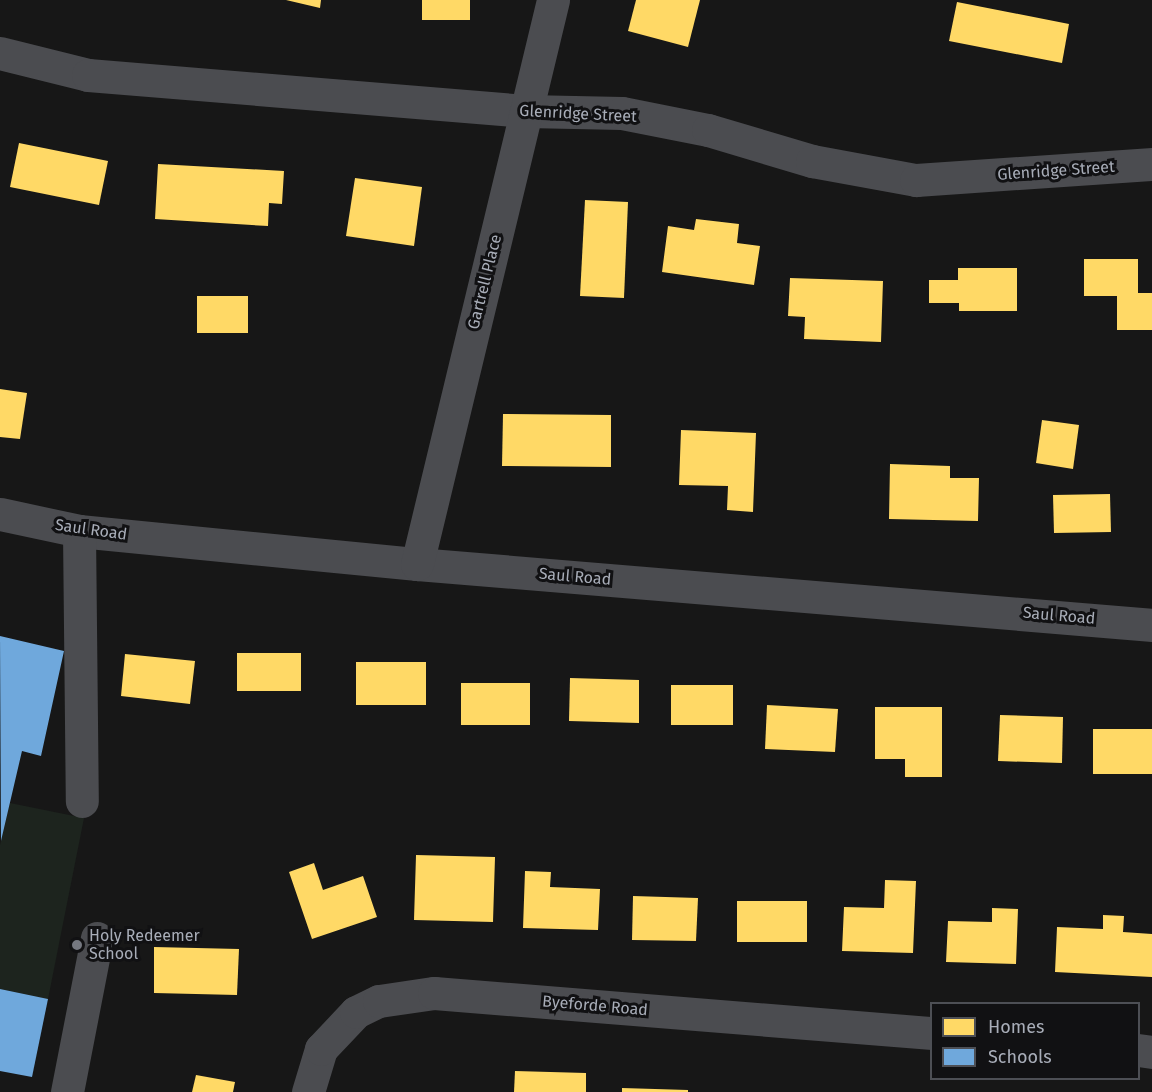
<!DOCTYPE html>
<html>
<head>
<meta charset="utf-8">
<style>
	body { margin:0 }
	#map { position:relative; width:1152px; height:1092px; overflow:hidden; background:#171717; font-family:"Fira Sans",sans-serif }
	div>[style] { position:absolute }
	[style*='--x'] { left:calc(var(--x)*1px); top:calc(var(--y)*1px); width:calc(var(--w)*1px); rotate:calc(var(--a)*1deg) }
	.green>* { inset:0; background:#1d241e }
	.homes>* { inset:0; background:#ffd966 }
	.schools>* { inset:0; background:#6fa8dc }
	.minor>* { height:33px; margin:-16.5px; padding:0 16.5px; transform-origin:16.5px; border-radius:16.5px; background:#4b4c50 }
	.dots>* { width:16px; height:16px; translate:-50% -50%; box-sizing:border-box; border:3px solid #111113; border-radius:50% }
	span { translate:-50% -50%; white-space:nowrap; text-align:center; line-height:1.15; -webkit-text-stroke:6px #111113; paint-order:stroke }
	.street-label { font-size:16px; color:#a8adb8 }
	.poi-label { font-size:16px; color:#a8adb8 }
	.left { translate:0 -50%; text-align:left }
	.legend { position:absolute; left:930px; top:1002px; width:210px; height:78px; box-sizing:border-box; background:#111113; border:2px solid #4d4f55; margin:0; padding:8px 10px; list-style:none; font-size:18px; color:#a8adb8 }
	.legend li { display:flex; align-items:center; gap:12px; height:30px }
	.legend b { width:30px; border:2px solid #4d4f55 }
</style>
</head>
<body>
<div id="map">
	<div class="green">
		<i style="clip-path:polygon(10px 803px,84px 818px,48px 999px,0 989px,0 845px)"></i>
	</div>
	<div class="homes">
		<i style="clip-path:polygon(286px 0,321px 0,320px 8px)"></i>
		<i style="clip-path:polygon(422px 0,470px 0,470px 20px,422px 20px)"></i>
		<i style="clip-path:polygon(636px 0,700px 0,688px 47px,628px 31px)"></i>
		<i style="clip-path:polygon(957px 2px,1069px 24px,1062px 63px,949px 41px)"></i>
		<i style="clip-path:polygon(19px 143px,108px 161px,99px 205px,10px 187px)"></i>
		<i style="clip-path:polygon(158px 164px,284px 171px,282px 204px,269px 203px,268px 226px,155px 219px)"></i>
		<i style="clip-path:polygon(355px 178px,422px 187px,414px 246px,346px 236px)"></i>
		<i style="clip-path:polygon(585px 200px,628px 202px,624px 298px,580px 296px)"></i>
		<i style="clip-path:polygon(696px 219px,739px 224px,737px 243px,760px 246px,754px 285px,662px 272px,668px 226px,694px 230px)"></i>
		<i style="clip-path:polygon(1084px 259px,1138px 259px,1138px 293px,1152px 293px,1152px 330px,1117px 330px,1117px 296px,1084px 296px)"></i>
		<i style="clip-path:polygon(958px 268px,1017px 268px,1017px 311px,959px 311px,959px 303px,929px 303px,929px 280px,958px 280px)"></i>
		<i style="clip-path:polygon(790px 278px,883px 281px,881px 342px,804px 339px,805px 317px,788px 316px)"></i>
		<i style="clip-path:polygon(197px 296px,248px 296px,248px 333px,197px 333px)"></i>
		<i style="clip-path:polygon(0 389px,27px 393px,20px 439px,0 437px)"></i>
		<i style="clip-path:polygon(503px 414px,611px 415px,611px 467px,502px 466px)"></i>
		<i style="clip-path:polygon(1042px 420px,1079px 425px,1073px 469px,1036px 463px)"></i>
		<i style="clip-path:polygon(681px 430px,756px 433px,753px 512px,727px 510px,728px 486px,679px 485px)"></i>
		<i style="clip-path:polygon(890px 464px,950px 466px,950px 478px,979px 478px,978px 521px,889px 519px)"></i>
		<i style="clip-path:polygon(1110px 494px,1111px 532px,1054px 533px,1053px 495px)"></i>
		<i style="clip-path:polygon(237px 653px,301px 653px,301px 691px,237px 691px)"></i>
		<i style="clip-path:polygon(125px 654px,195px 661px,190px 704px,121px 696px)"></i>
		<i style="clip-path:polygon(356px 662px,426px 662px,426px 705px,356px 705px)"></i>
		<i style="clip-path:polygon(570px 678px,639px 680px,639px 723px,569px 721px)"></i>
		<i style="clip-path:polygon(461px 683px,530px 683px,530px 725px,461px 725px)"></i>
		<i style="clip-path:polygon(671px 685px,733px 685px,733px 725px,671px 725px)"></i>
		<i style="clip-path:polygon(767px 705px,838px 709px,835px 752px,765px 749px)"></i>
		<i style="clip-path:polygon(875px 707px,942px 707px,942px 777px,905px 777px,905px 759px,875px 759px)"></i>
		<i style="clip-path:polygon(1000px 715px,1063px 717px,1062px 763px,998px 761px)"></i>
		<i style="clip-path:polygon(1093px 729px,1152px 729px,1152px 774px,1093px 774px)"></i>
		<i style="clip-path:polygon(416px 855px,495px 857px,493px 922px,414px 920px)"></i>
		<i style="clip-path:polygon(314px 863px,323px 890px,363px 876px,377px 917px,312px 939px,289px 872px)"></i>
		<i style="clip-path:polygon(525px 871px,551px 872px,550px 887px,600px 889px,598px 930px,523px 928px)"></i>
		<i style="clip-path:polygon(885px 880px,916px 881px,913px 953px,842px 951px,844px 907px,884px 908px)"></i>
		<i style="clip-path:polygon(633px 896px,698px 898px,696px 941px,632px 940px)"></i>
		<i style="clip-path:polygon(737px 901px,807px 901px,807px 942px,737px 942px)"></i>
		<i style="clip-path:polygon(992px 908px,1018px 909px,1016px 964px,946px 962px,948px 921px,992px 922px)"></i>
		<i style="clip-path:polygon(1103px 915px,1124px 916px,1123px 932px,1152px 934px,1152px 977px,1055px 972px,1057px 927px,1103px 929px)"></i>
		<i style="clip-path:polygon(154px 947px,239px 949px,237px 995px,154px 993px)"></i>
		<i style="clip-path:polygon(515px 1071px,586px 1073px,586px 1092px,514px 1092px)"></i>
		<i style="clip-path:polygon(196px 1075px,235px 1082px,233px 1092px,192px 1092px)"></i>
		<i style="clip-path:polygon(622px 1088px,688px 1090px,688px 1092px,622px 1092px)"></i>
	</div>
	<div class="schools">
		<i style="clip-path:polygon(0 636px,64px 651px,41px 756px,22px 751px,1px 841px)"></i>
		<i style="clip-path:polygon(0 989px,48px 999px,32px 1077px,0 1071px)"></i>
	</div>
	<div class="minor">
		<i style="--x:0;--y:53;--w:91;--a:14"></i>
		<i style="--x:88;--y:75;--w:439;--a:4.7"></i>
		<i style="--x:526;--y:111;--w:96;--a:1.2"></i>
		<i style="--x:622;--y:113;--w:88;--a:11.2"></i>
		<i style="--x:708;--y:130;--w:109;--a:16.6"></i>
		<i style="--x:812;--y:161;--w:106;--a:10.4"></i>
		<i style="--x:916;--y:180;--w:237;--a:-3.9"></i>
		<i style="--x:0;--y:514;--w:81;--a:12.1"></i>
		<i style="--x:79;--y:531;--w:340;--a:5.6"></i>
		<i style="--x:417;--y:564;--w:738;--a:4.74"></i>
		<i style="--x:79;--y:531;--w:270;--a:89.4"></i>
		<i style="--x:417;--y:564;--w:580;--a:-76.44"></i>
		<i style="--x:1138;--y:1050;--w:14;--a:8"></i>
		<i style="--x:67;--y:1092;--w:157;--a:-79"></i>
		<i style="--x:308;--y:1092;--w:45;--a:-73.2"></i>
		<i style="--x:321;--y:1049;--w:51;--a:-46.6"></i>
		<i style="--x:356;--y:1012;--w:25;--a:-26"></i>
		<i style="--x:379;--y:1001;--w:56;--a:-8.3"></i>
		<i style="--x:434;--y:993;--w:500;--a:4.6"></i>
	</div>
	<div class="dots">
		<i style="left:77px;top:945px;background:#757880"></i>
	</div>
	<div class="street-label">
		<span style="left:578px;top:114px;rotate:3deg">Glenridge Street</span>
		<span style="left:1056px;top:171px;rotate:-4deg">Glenridge Street</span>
		<span style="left:485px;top:282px;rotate:-76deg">Gartrell Place</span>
		<span style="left:91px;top:530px;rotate:8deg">Saul Road</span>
		<span style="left:575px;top:577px;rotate:5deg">Saul Road</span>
		<span style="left:1059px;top:616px;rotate:5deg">Saul Road</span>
		<span style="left:595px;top:1006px;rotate:5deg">Byeforde Road</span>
	</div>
	<div class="poi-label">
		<span class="left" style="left:89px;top:945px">Holy Redeemer<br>School</span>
	</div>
	<ul class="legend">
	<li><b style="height:16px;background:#ffd966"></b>Homes</li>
	<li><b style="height:16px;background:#6fa8dc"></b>Schools</li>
	</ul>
</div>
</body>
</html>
